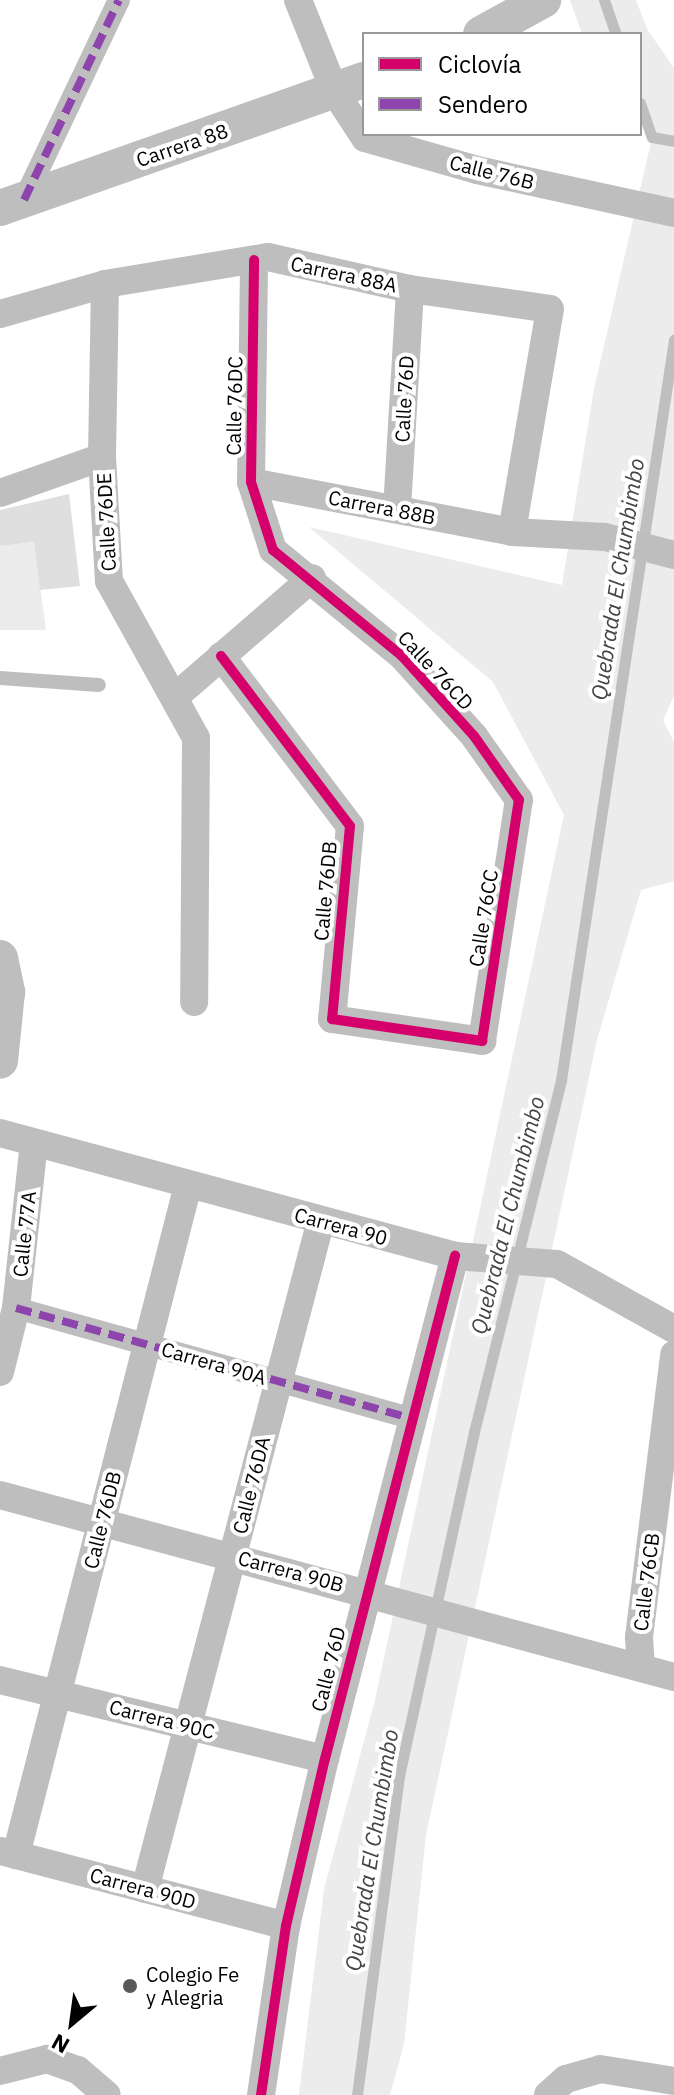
<!DOCTYPE html>
<html>
<head>
<meta charset="utf-8">
<style>
	body { margin:0 }
	#map { position:relative; width:674px; height:2095px; overflow:hidden; background:#fff; font-family:"IBM Plex Sans",sans-serif }
	div>[style] { position:absolute }
	[style*='--x'] { left:calc(var(--x)*1px); top:calc(var(--y)*1px); width:calc(var(--w)*1px); rotate:calc(var(--a)*1deg) }
	.green>* { inset:0; background:#ececec }
	.stream>* { height:11px; margin:-5.5px; padding:0 5.5px; transform-origin:5.5px; border-radius:5.5px; background:#bfbfbf }
	.building>* { inset:0; background:#dfdfdf }
	.service>* { height:14px; margin:-7px; padding:0 7px; transform-origin:7px; border-radius:7px; background:#bebebe }
	.pedestrian>* { height:22px; margin:-11px; padding:0 11px; transform-origin:11px; border-radius:11px; background:#bebebe }
	.minor>* { height:28px; margin:-14px; padding:0 14px; transform-origin:14px; border-radius:14px; background:#bebebe }
	.tertiary>* { height:36px; margin:-18px; padding:0 18px; transform-origin:18px; border-radius:18px; background:#bebebe }
	.quiet>* { height:8px; margin-top:-4px; transform-origin:0; background:repeating-linear-gradient(90deg,#8e44ad 0 16px,transparent 0 24px) }
	.cycleway>* { height:10px; margin:-5px; padding:0 5px; transform-origin:5px; border-radius:5px; background:#d6006c }
	.dots>* { width:22px; height:22px; translate:-50% -50%; box-sizing:border-box; border:4px solid #fff; border-radius:50% }
	span { translate:-50% -50%; white-space:nowrap; text-align:center; line-height:1.15; -webkit-text-stroke:8px #fff; paint-order:stroke }
	.street-label { font-size:20px; color:#000 }
	.poi-label { font-size:20px; color:#000 }
	.left { translate:0 -50%; text-align:left }
	.water-label { font-size:22px; color:#444; font-style:italic }
	.legend { position:absolute; left:362px; top:32px; width:280px; height:104px; box-sizing:border-box; background:#fff; border:2px solid #999; margin:0; padding:10px 14px; list-style:none; font-size:24px; color:#000 }
	.legend li { display:flex; align-items:center; gap:16px; height:40px }
	.legend b { width:40px; border:2px solid #999 }
	.north { position:absolute; left:32px; top:1983px; width:80px; height:80px; -webkit-text-stroke:6px #fff; paint-order:stroke; rotate:209deg; font-size:22px; font-weight:700; line-height:32px; text-align:center; color:#000 }
	.north::after { content:''; display:block; margin:auto; width:28px; height:36px; background:#000; clip-path:polygon(50% 0,100% 100%,50% 72%,0 100%) }
</style>
</head>
<body>
<div id="map">
	<div class="green">
		<i style="clip-path:polygon(570px 0,636px 0,647px 29px,674px 68px,674px 696px,663px 720px,674px 742px,674px 881px,641px 890px,597px 1040px,426px 1835px,404px 2044px,390px 2095px,299px 2095px,324px 1889px,375px 1700px,564px 815px,493px 682px,309px 527px,562px 585px,594px 389px,652px 138px,640px 121px,640px 34px,582px 34px)"></i>
		<i style="clip-path:polygon(34px 542px,46px 630px,0 630px,0 546px)"></i>
	</div>
	<div class="stream">
		<i style="--x:604;--y:0;--w:36;--a:71"></i>
		<i style="--x:640;--y:103;--w:36;--a:71"></i>
		<i style="--x:652;--y:137;--w:22;--a:10"></i>
		<i style="--x:357;--y:2095;--w:322;--a:-82.5"></i>
		<i style="--x:399;--y:1776;--w:352;--a:-77.7"></i>
		<i style="--x:474;--y:1432;--w:363;--a:-76.1"></i>
		<i style="--x:561;--y:1080;--w:749;--a:-81.32"></i>
	</div>
	<div class="building">
		<i style="clip-path:polygon(69px 494px,80px 586px,40px 590px,34px 542px,0 546px,0 510px)"></i>
	</div>
	<div class="service">
		<i style="--x:0;--y:678;--w:99;--a:4"></i>
	</div>
	<div class="pedestrian">
		<i style="--x:24;--y:200;--w:221;--a:-64.6"></i>
		<i style="--x:16;--y:1308;--w:410;--a:15.6"></i>
	</div>
	<div class="minor">
		<i style="--x:298;--y:0;--w:99;--a:68.1"></i>
		<i style="--x:335;--y:92;--w:55;--a:56.9"></i>
		<i style="--x:365;--y:138;--w:116;--a:15.9"></i>
		<i style="--x:477;--y:170;--w:202;--a:12.3"></i>
		<i style="--x:105;--y:284;--w:173;--a:91"></i>
		<i style="--x:102;--y:457;--w:124;--a:86.8"></i>
		<i style="--x:109;--y:581;--w:179;--a:61"></i>
		<i style="--x:196;--y:738;--w:264;--a:90.4"></i>
		<i style="--x:0;--y:314;--w:109;--a:-15.9"></i>
		<i style="--x:105;--y:284;--w:165;--a:-9.4"></i>
		<i style="--x:268;--y:257;--w:146;--a:12.7"></i>
		<i style="--x:410;--y:289;--w:141;--a:8.1"></i>
		<i style="--x:550;--y:309;--w:226;--a:99.7"></i>
		<i style="--x:251;--y:482;--w:266;--a:10.8"></i>
		<i style="--x:512;--y:532;--w:93;--a:3.1"></i>
		<i style="--x:605;--y:537;--w:71;--a:14.6"></i>
		<i style="--x:0;--y:493;--w:108;--a:-19.4"></i>
		<i style="--x:397;--y:509;--w:220;--a:-86.6"></i>
		<i style="--x:221;--y:656;--w:213;--a:52.8"></i>
		<i style="--x:350;--y:826;--w:194;--a:95.3"></i>
		<i style="--x:332;--y:1019;--w:152;--a:8.3"></i>
		<i style="--x:482;--y:1041;--w:244;--a:-81.3"></i>
		<i style="--x:519;--y:800;--w:78;--a:-125.1"></i>
		<i style="--x:474;--y:736;--w:108;--a:-132"></i>
		<i style="--x:402;--y:656;--w:167;--a:-140.6"></i>
		<i style="--x:273;--y:550;--w:71;--a:-107.9"></i>
		<i style="--x:251;--y:482;--w:222;--a:-89.2"></i>
		<i style="--x:176;--y:696;--w:180;--a:-40.9"></i>
		<i style="--x:0;--y:1133;--w:471;--a:15.1"></i>
		<i style="--x:455;--y:1256;--w:102;--a:4.5"></i>
		<i style="--x:557;--y:1264;--w:134;--a:29.1"></i>
		<i style="--x:0;--y:1372;--w:66;--a:-76"></i>
		<i style="--x:16;--y:1308;--w:166;--a:-83.8"></i>
		<i style="--x:0;--y:1495;--w:698;--a:15.11"></i>
		<i style="--x:641;--y:1667;--w:30;--a:-94"></i>
		<i style="--x:639;--y:1637;--w:285;--a:-82.9"></i>
		<i style="--x:0;--y:1680;--w:334;--a:13.7"></i>
		<i style="--x:1;--y:1851;--w:295;--a:14.7"></i>
		<i style="--x:16;--y:1855;--w:692;--a:-75.6"></i>
		<i style="--x:145;--y:1889;--w:692;--a:-75.26"></i>
		<i style="--x:0;--y:2071;--w:49;--a:-14.3"></i>
		<i style="--x:47;--y:2059;--w:33;--a:20"></i>
		<i style="--x:78;--y:2070;--w:38;--a:41"></i>
		<i style="--x:261;--y:2095;--w:171;--a:-81.6"></i>
		<i style="--x:286;--y:1926;--w:171;--a:-76.9"></i>
		<i style="--x:325;--y:1759;--w:520;--a:-75.51"></i>
		<i style="--x:548;--y:2095;--w:24;--a:-42"></i>
		<i style="--x:566;--y:2079;--w:35;--a:-16"></i>
		<i style="--x:600;--y:2069;--w:75;--a:9.2"></i>
	</div>
	<div class="tertiary">
		<i style="--x:481;--y:34;--w:71;--a:-28.7"></i>
		<i style="--x:0;--y:208;--w:386;--a:-19.4"></i>
		<i style="--x:0;--y:958;--w:35;--a:78"></i>
		<i style="--x:7;--y:992;--w:69;--a:95.8"></i>
	</div>
	<div class="quiet">
		<i style="--x:24;--y:200;--w:221;--a:-64.6"></i>
		<i style="--x:16;--y:1308;--w:410;--a:15.6"></i>
	</div>
	<div class="cycleway">
		<i style="--x:221;--y:656;--w:213;--a:52.8"></i>
		<i style="--x:350;--y:826;--w:194;--a:95.3"></i>
		<i style="--x:332;--y:1019;--w:152;--a:8.3"></i>
		<i style="--x:482;--y:1041;--w:244;--a:-81.3"></i>
		<i style="--x:519;--y:800;--w:78;--a:-125.1"></i>
		<i style="--x:474;--y:736;--w:108;--a:-132"></i>
		<i style="--x:402;--y:656;--w:167;--a:-140.6"></i>
		<i style="--x:273;--y:550;--w:71;--a:-107.9"></i>
		<i style="--x:251;--y:482;--w:222;--a:-89.2"></i>
		<i style="--x:261;--y:2095;--w:171;--a:-81.6"></i>
		<i style="--x:286;--y:1926;--w:171;--a:-76.9"></i>
		<i style="--x:325;--y:1759;--w:520;--a:-75.51"></i>
	</div>
	<div class="dots">
		<i style="left:130px;top:1986px;background:#595959"></i>
	</div>
	<div class="street-label">
		<span style="left:182px;top:145px;rotate:-19deg">Carrera 88</span>
		<span style="left:492px;top:172px;rotate:14deg">Calle 76B</span>
		<span style="left:344px;top:274px;rotate:12deg">Carrera 88A</span>
		<span style="left:404px;top:399px;rotate:-87deg">Calle 76D</span>
		<span style="left:234px;top:406px;rotate:-89deg">Calle 76DC</span>
		<span style="left:382px;top:507px;rotate:11deg">Carrera 88B</span>
		<span style="left:106px;top:522px;rotate:-93deg">Calle 76DE</span>
		<span style="left:436px;top:670px;rotate:47deg">Calle 76CD</span>
		<span style="left:325px;top:891px;rotate:-85deg">Calle 76DB</span>
		<span style="left:483px;top:918px;rotate:-81deg">Calle 76CC</span>
		<span style="left:341px;top:1226px;rotate:15deg">Carrera 90</span>
		<span style="left:24px;top:1234px;rotate:-84deg">Calle 77A</span>
		<span style="left:214px;top:1363px;rotate:16deg">Carrera 90A</span>
		<span style="left:251px;top:1485px;rotate:-76deg">Calle 76DA</span>
		<span style="left:102px;top:1520px;rotate:-76deg">Calle 76DB</span>
		<span style="left:291px;top:1571px;rotate:15deg">Carrera 90B</span>
		<span style="left:646px;top:1582px;rotate:-83deg">Calle 76CB</span>
		<span style="left:328px;top:1669px;rotate:-76deg">Calle 76D</span>
		<span style="left:162px;top:1719px;rotate:14deg">Carrera 90C</span>
		<span style="left:143px;top:1888px;rotate:15deg">Carrera 90D</span>
	</div>
	<div class="poi-label">
		<span class="left" style="left:146px;top:1986px">Colegio Fe<br>y Alegria</span>
	</div>
	<div class="water-label">
		<span style="left:617px;top:579px;rotate:-81deg">Quebrada El Chumbimbo</span>
		<span style="left:507px;top:1215px;rotate:-76deg">Quebrada El Chumbimbo</span>
		<span style="left:371px;top:1850px;rotate:-81deg">Quebrada El Chumbimbo</span>
	</div>
	<ul class="legend">
	<li><b style="height:10px;background:#d6006c"></b>Ciclovía</li>
	<li><b style="height:10px;background:#8e44ad"></b>Sendero</li>
	</ul>
	<div class="north">N</div>
</div>
</body>
</html>
